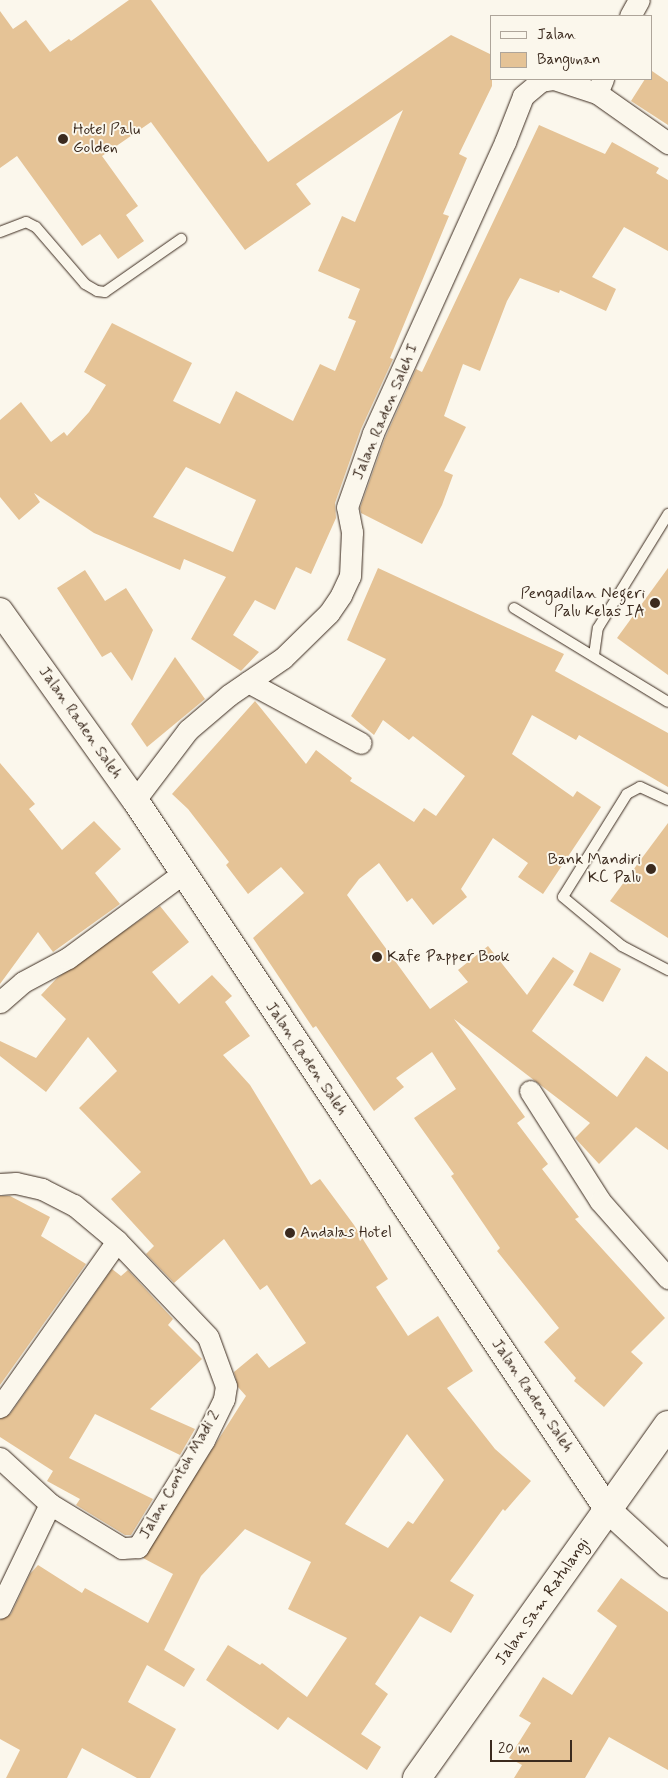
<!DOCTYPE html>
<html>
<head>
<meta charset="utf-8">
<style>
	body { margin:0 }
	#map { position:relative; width:668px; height:1778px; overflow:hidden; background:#fbf7ec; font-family:Mynerve,sans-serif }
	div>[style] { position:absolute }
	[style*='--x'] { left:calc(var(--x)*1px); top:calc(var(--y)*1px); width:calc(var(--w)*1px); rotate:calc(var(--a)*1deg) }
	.building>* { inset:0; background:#e5c396 }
	.roads { filter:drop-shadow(0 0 1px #3b2a1e) drop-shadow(0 0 1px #3b2a1e) }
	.service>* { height:10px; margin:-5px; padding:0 5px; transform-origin:5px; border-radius:5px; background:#fbf7ec }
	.minor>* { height:21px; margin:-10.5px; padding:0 10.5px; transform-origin:10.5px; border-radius:10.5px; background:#fbf7ec }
	.tertiary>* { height:26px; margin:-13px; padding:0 13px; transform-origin:13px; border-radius:13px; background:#fbf7ec }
	.trunk>* { height:28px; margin:-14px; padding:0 14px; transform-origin:14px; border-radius:14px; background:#fbf7ec }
	.dots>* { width:14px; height:14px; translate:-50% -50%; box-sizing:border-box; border:2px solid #fbf7ec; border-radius:50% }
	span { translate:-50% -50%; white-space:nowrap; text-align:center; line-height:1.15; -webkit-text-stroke:4px #fbf7ec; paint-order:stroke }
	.poi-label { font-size:16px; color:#3b2a1e }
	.left { translate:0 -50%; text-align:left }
	.right { translate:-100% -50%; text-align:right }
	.street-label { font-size:16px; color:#3b2a1e }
	.legend { position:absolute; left:490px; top:15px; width:162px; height:65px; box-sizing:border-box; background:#fbf7ec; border:1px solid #aea59a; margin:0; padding:6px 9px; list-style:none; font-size:15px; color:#3b2a1e }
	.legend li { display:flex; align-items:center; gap:10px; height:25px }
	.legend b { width:25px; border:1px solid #aea59a }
	.scale { position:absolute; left:490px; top:1740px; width:82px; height:22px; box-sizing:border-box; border:2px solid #3b2a1e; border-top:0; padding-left:6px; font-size:15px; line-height:18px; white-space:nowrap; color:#3b2a1e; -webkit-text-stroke:4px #fbf7ec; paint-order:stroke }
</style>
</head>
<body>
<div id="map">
	<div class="building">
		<i style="clip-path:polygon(evenodd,129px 0,151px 0,268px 162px,451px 35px,492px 55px,492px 86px,459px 154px,467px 158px,443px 214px,449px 216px,390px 358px,393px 359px,361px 429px,335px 503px,336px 518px,311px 574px,296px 567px,275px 610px,255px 600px,233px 635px,259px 652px,241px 671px,191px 639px,226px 577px,184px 559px,180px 570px,94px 533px,34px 493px,40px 502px,19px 520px,0 497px,0 420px,21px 402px,51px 442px,64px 432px,67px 436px,89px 412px,106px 385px,84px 372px,112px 323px,192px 363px,173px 401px,220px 424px,236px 391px,293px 421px,320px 364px,335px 371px,356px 321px,348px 318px,360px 289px,318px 271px,342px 216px,355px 222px,403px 110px,296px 184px,311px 204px,245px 250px,151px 122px,102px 156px,138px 206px,126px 215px,144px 241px,118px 259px,100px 234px,82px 246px,17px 156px,0 168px,0 11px,13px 29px,26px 20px,50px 52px,69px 39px,71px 41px,129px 0,186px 467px,256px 500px,233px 552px,153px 517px,186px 467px)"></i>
		<i style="clip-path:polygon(652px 71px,668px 82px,668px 125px,631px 101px,645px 79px,652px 79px)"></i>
		<i style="clip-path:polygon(539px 125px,605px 154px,612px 142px,659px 168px,656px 173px,668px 180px,668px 251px,624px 227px,592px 277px,616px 289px,606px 311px,560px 290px,559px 293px,520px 278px,507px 301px,480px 371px,463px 364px,444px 416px,466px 427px,444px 471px,453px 475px,442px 505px,422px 544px,361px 513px,360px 508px,385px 438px,416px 369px,422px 372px)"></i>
		<i style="clip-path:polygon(378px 568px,564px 654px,555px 671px,668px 733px,668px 787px,579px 735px,576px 740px,532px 715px,512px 754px,573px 797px,577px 791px,601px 807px,543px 894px,518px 877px,528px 863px,493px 838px,461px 889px,467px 897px,433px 925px,412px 898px,407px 902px,379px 863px,359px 879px,347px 895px,430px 1009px,468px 982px,458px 970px,488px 946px,527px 995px,553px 957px,574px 971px,532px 1031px,617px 1097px,646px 1056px,668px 1072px,668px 1150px,636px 1127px,599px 1164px,575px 1138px,590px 1123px,454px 1019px,525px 1117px,517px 1123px,548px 1164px,542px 1169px,579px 1217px,575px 1219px,665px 1318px,631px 1352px,643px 1363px,604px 1407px,574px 1381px,576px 1378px,544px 1342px,559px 1328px,497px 1251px,500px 1248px,451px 1176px,454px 1174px,414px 1118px,456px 1089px,432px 1052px,396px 1078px,404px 1087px,374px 1111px,316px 1026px,313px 1028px,253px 938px,304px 893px,281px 867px,248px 894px,226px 865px,229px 862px,188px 809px,172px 794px,255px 701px,306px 764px,316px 750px,352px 778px,350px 781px,414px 822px,424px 808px,436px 816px,465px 776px,413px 736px,409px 740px,383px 720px,374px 735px,351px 716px,386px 659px,347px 640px)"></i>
		<i style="clip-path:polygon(668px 568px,668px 675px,617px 638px)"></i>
		<i style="clip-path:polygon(85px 570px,105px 601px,126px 588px,153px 630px,132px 681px,111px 652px,102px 657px,57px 588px)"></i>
		<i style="clip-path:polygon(175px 657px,205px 699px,147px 747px,131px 724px)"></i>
		<i style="clip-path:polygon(0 763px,35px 804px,29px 809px,62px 850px,94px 821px,121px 849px,95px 873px,120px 904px,53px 952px,38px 932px,0 984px)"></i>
		<i style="clip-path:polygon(668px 823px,668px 938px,610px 901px)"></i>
		<i style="clip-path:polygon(evenodd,160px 906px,189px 942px,152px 972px,179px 1004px,212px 975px,232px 996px,225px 1002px,250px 1036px,223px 1055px,250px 1085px,311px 1185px,320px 1179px,354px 1225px,388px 1279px,376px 1287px,408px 1336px,438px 1316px,473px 1371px,447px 1388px,495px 1449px,531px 1481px,505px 1511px,503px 1509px,450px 1581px,474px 1595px,451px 1633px,420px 1616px,375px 1684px,388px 1694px,361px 1734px,381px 1747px,367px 1770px,288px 1717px,278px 1730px,206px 1680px,228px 1645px,260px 1665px,262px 1663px,307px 1697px,347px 1638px,288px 1609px,311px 1562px,245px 1529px,201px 1576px,164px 1650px,195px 1669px,184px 1687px,147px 1665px,128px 1702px,176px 1729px,150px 1778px,137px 1778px,82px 1748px,67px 1778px,6px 1778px,20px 1750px,0 1739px,0 1620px,11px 1614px,30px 1574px,38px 1565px,82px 1593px,85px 1588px,148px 1623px,173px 1574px,143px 1558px,246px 1396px,238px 1387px,234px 1372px,257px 1353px,269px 1368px,306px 1343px,267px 1285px,260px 1290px,224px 1239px,174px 1283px,146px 1254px,154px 1246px,111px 1199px,141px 1172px,79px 1108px,117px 1071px,88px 1037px,46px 1092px,0 1056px,0 1041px,36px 1058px,66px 1019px,41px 995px,57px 978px,160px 906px,407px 1434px,444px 1480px,413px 1524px,408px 1521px,388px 1548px,345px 1524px,407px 1434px)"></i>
		<i style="clip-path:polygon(590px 952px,621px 969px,603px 1002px,573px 985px)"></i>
		<i style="clip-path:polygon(0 1196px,10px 1196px,50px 1217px,41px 1236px,86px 1264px,0 1385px)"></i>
		<i style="clip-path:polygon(112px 1269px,121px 1276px,128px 1270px,173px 1319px,168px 1325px,202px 1359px,150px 1409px,195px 1429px,180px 1455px,95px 1414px,69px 1458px,153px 1499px,131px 1535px,125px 1535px,76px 1505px,80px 1499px,47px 1481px,53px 1471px,0 1437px,0 1419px,10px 1414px)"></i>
		<i style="clip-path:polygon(621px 1578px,668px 1612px,668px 1770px,609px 1737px,585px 1778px,514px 1778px,522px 1765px,509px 1758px,531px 1723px,519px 1716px,543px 1677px,572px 1695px,617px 1626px,597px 1611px)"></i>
	</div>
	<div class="roads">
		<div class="service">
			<i style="--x:0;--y:232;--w:28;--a:-21"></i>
			<i style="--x:26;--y:222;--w:11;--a:27"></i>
			<i style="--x:36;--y:227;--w:75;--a:49.3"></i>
			<i style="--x:85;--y:284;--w:14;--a:30"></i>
			<i style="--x:97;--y:291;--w:8;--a:7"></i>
			<i style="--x:105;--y:292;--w:93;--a:-34.9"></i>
			<i style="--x:514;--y:608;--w:180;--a:31.4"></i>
			<i style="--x:594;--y:655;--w:27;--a:-82"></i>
			<i style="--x:598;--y:628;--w:134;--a:-58.4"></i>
			<i style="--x:668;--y:800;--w:31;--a:-155"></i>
			<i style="--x:640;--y:787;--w:15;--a:152"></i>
			<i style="--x:627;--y:794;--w:121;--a:121.9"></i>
			<i style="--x:563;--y:897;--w:77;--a:39.7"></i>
			<i style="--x:622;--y:946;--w:52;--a:27.6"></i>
		</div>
		<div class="minor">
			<i style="--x:630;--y:16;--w:18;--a:-61"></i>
			<i style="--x:603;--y:79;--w:15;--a:113"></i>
			<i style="--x:597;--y:93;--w:87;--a:35.2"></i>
			<i style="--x:248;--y:682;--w:128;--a:28.4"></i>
			<i style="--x:135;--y:800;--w:88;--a:-52.9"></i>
			<i style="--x:188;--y:730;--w:54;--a:-40.5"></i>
			<i style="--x:229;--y:695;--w:65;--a:-34.4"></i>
			<i style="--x:283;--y:658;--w:64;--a:-44.4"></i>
			<i style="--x:329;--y:613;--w:22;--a:-56"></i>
			<i style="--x:341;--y:595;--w:21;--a:-65"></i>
			<i style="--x:350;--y:576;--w:44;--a:-87.4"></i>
			<i style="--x:352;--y:532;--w:25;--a:-101"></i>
			<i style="--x:347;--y:507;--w:78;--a:-70.6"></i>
			<i style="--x:373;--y:433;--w:320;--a:-65.6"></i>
			<i style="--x:505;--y:142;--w:49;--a:-68.6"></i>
			<i style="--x:523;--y:96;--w:23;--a:-40"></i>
			<i style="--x:541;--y:81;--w:13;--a:-9"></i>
			<i style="--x:554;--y:79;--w:45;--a:18"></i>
			<i style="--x:0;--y:1002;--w:30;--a:-41"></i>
			<i style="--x:23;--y:982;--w:51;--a:-28.1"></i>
			<i style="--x:68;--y:958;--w:142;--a:-36.4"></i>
			<i style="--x:530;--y:1091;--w:130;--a:57.5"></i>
			<i style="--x:600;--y:1201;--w:103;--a:48.6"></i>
			<i style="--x:0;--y:1184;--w:16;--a:-4"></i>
			<i style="--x:16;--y:1183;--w:27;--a:13"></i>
			<i style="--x:42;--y:1189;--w:36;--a:27"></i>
			<i style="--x:74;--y:1205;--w:56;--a:39.9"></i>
			<i style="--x:117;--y:1241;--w:132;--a:46.5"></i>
			<i style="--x:208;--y:1337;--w:52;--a:69.8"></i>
			<i style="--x:226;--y:1386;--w:13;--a:99"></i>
			<i style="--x:224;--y:1399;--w:46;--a:116"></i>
			<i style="--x:204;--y:1440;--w:126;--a:121.7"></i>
			<i style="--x:138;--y:1547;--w:16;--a:176"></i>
			<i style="--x:122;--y:1548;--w:84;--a:-148.6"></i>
			<i style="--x:50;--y:1504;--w:115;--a:115.7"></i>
			<i style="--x:0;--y:1407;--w:203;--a:-54.8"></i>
			<i style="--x:0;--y:1458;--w:68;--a:42.6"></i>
		</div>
		<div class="tertiary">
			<i style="--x:0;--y:611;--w:232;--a:54.5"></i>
			<i style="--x:135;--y:800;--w:853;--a:56.33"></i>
			<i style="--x:608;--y:1510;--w:81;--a:42.5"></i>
		</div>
		<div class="trunk">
			<i style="--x:417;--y:1778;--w:433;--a:-54.6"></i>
		</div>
	</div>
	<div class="dots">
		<i style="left:63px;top:139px;background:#3b2a1e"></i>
		<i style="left:655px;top:603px;background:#3b2a1e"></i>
		<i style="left:651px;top:869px;background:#3b2a1e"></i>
		<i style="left:377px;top:957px;background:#3b2a1e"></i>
		<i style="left:290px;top:1233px;background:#3b2a1e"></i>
	</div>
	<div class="poi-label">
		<span class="left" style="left:73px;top:139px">Hotel Palu<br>Golden</span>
		<span class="right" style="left:645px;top:603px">Pengadilan Negeri<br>Palu Kelas IA</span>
		<span class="right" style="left:641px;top:869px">Bank Mandiri<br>KC Palu</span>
		<span class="left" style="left:387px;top:957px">Kafe Papper Book</span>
		<span class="left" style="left:300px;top:1233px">Andalas Hotel</span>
	</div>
	<div class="street-label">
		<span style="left:386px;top:412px;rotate:-67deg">Jalan Raden Saleh I</span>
		<span style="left:80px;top:723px;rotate:55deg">Jalan Raden Saleh</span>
		<span style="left:306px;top:1059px;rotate:56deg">Jalan Raden Saleh</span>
		<span style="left:532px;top:1396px;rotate:56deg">Jalan Raden Saleh</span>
		<span style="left:180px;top:1475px;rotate:-60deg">Jalan Contoh Madi 2</span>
		<span style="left:543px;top:1602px;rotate:-55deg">Jalan Sam Ratulangi</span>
	</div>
	<ul class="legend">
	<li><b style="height:6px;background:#fbf7ec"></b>Jalan</li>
	<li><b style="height:14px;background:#e5c396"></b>Bangunan</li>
	</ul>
	<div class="scale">20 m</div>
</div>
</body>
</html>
